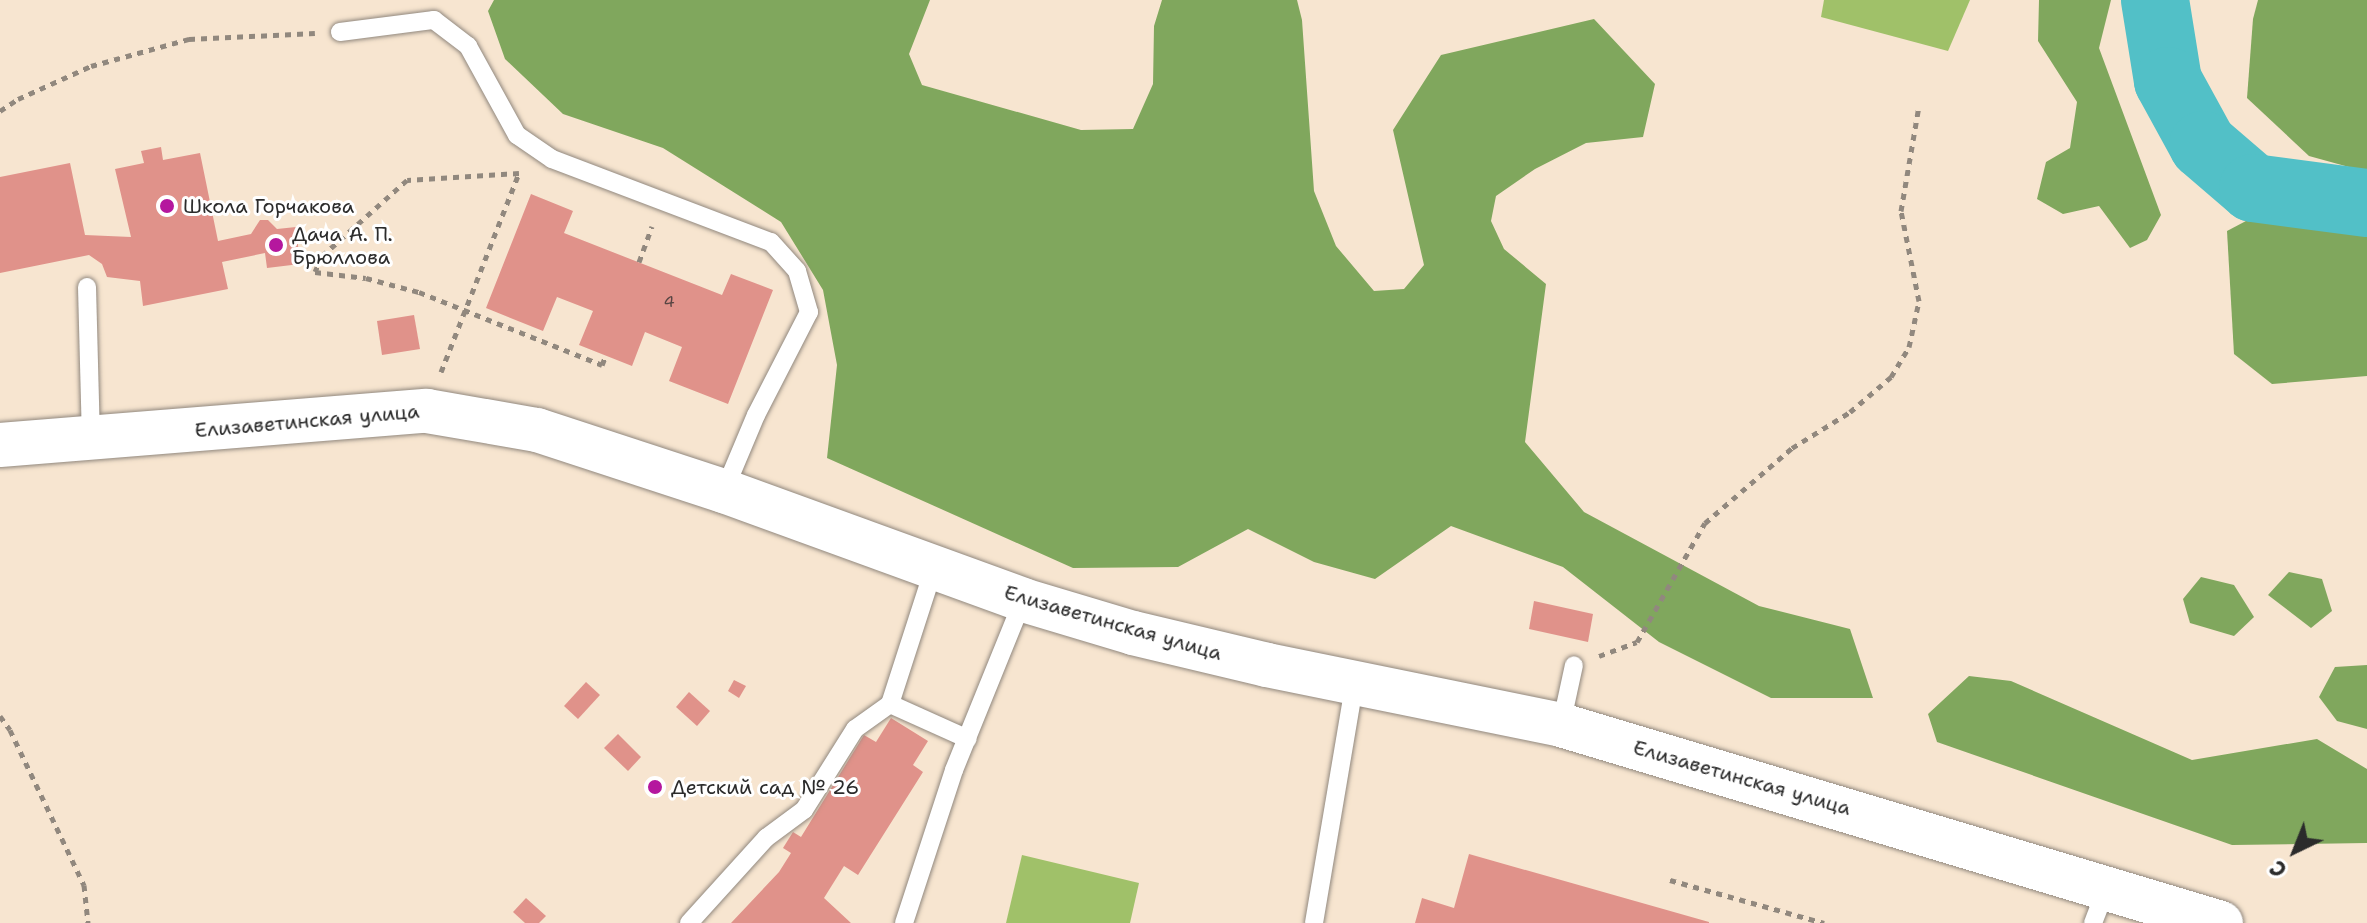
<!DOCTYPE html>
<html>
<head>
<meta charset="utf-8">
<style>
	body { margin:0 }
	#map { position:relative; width:2367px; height:923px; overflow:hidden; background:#f7e5d0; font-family:"Shantell Sans",sans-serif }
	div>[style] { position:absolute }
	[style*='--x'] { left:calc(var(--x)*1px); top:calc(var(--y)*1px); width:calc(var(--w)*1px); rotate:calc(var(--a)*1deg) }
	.green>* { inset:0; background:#a0c169 }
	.forest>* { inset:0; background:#80a75d }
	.river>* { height:68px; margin:-34px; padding:0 34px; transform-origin:34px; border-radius:34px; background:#52c0c7 }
	.building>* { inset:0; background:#e0928a }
	.path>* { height:5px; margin-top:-2.5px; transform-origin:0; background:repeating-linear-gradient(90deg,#91887e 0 6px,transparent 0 12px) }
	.roads { filter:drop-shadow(0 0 2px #91887e) drop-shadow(0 0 2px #91887e) }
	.lane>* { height:18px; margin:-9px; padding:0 9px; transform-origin:9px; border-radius:9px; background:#fff }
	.secondary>* { height:44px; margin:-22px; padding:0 22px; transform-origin:22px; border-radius:22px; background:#fff }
	.dots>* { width:22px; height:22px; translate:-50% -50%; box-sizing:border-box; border:4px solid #fff; border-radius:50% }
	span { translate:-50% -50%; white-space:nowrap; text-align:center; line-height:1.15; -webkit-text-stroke:6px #fff; paint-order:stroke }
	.number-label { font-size:16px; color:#584543 }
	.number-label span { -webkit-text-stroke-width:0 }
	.poi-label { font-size:20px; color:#2b2b2b }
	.left { translate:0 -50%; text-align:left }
	.street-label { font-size:20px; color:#2b2b2b }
	.north { position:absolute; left:2255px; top:811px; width:80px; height:80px; -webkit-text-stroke:6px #fff; paint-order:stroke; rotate:223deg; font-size:22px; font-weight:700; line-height:32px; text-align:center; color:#2b2b2b }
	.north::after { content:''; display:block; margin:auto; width:28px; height:36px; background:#2b2b2b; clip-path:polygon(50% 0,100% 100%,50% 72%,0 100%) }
</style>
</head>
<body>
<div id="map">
	<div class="green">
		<i style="clip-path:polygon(1824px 0,1970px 0,1948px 51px,1821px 17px)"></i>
		<i style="clip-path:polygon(1022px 855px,1139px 883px,1130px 923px,1006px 923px)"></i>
	</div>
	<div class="forest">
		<i style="clip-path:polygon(494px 0,930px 0,909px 54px,922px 85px,1081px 130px,1133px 129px,1153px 84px,1154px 26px,1162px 0,1297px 0,1302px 20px,1314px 191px,1336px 246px,1374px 291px,1404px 289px,1424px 265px,1393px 130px,1441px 55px,1594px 19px,1655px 84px,1643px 137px,1586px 143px,1535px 169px,1496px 196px,1491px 221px,1504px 249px,1546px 284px,1525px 442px,1584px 512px,1759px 606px,1850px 629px,1873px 698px,1771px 698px,1659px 642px,1563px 567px,1451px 526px,1375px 579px,1314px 562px,1248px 529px,1178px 567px,1073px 568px,827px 458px,837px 365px,823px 290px,781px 222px,663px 148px,563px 114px,505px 59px,488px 11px)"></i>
		<i style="clip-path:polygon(2039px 0,2111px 0,2099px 48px,2161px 215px,2147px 240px,2130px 248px,2099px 206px,2063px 214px,2037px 199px,2046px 162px,2070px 148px,2077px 102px,2038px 41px)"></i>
		<i style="clip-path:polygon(2258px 0,2367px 0,2367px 172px,2309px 156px,2247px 98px,2253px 19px)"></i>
		<i style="clip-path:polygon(2263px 212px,2367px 224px,2367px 376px,2272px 384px,2234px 354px,2227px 231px)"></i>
		<i style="clip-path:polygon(2289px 572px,2322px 579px,2332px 611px,2311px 628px,2268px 595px)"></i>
		<i style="clip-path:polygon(2201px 577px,2234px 585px,2254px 617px,2234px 636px,2190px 623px,2183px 599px)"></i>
		<i style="clip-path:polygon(2367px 665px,2367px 729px,2337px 721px,2319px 697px,2335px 667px)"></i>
		<i style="clip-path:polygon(1969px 676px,2011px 681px,2192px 760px,2317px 739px,2367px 769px,2367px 843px,2232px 845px,1937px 742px,1928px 714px)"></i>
	</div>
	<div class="river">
		<i style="--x:2155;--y:0;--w:82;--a:80.9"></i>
		<i style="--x:2168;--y:81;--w:73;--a:61.3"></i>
		<i style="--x:2203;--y:145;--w:66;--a:40.7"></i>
		<i style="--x:2253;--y:188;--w:115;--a:7.5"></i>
	</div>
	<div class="building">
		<i style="clip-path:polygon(161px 147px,163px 160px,200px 153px,218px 241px,251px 234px,260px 220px,268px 220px,277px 229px,296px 227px,300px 264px,267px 268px,265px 253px,222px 262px,228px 289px,143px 306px,140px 281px,107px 277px,102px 264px,89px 255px,0 273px,0 177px,70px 163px,85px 235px,131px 237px,115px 169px,144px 163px,141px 151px)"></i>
		<i style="clip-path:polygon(531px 194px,573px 211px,564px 233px,722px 295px,731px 274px,773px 290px,728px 404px,669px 381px,682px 347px,645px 332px,632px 366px,579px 345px,593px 311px,557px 297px,543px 331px,486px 308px)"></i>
		<i style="clip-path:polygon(414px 315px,420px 349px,382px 355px,377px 321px)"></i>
		<i style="clip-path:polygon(1534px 601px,1593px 614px,1588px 642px,1529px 629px)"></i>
		<i style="clip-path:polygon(734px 680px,746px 686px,739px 698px,728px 691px)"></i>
		<i style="clip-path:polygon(586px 682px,600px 695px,578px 719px,564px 706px)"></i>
		<i style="clip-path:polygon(689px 692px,710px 711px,697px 726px,676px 707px)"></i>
		<i style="clip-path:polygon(891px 718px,928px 741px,913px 765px,923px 772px,858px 875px,844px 866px,824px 898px,851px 923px,731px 923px,779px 872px,791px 853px,783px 848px,793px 832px,801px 837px,864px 735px,876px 742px)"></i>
		<i style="clip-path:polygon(618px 734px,641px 757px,628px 771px,604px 748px)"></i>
		<i style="clip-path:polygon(1469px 854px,1709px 922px,1709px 923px,1415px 923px,1422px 898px,1454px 908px)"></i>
		<i style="clip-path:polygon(526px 898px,546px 916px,539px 923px,525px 923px,513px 912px)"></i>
	</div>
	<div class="path">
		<i style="--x:0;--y:111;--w:22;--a:-34"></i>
		<i style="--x:18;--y:99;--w:80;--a:-24.3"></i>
		<i style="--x:91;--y:66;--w:102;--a:-15.4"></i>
		<i style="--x:189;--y:39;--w:126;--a:-2.7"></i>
		<i style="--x:519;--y:173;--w:112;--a:176.4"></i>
		<i style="--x:407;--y:180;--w:114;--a:138.2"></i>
		<i style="--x:322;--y:256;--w:17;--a:114"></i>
		<i style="--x:315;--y:272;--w:51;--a:6.7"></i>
		<i style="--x:366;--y:278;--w:55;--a:14.8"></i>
		<i style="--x:419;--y:292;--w:197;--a:21.7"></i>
		<i style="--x:602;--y:365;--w:11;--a:-68"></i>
		<i style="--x:639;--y:262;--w:38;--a:-70"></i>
		<i style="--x:441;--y:372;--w:214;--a:-68.6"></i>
		<i style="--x:1599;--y:656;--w:40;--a:-20.2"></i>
		<i style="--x:1637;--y:642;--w:137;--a:-60.3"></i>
		<i style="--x:1705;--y:523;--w:115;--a:-40.8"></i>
		<i style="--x:1792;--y:448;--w:68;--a:-31.8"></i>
		<i style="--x:1850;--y:412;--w:54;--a:-40.5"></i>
		<i style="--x:1891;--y:377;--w:35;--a:-59"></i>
		<i style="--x:1909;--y:347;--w:47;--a:-77.7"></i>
		<i style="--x:1919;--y:301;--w:92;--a:-101.3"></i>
		<i style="--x:1901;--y:211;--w:107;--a:-80.3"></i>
		<i style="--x:0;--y:716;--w:17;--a:54"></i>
		<i style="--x:10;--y:730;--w:172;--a:64.5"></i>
		<i style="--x:84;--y:885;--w:38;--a:84"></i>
		<i style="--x:1670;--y:880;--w:160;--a:15.6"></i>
	</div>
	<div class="roads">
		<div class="lane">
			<i style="--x:340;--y:32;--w:95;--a:-7.3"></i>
			<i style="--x:434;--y:20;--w:43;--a:37.4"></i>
			<i style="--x:468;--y:46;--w:102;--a:61.2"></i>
			<i style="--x:517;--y:135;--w:42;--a:34.4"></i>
			<i style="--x:552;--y:159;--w:234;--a:20.8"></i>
			<i style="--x:771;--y:242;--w:39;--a:48"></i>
			<i style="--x:797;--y:271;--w:43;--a:73.7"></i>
			<i style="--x:809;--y:312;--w:116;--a:117.2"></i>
			<i style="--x:756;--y:415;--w:82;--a:112.8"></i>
			<i style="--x:87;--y:287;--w:151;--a:88.5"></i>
			<i style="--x:890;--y:704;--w:85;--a:24.2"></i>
			<i style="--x:1561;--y:725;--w:61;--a:-77.8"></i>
			<i style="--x:689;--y:923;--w:115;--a:-47.8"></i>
			<i style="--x:766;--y:838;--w:47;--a:-36.4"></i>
			<i style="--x:804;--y:810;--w:96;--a:-57.8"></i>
			<i style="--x:855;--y:729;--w:43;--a:-35.5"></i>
			<i style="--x:890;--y:704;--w:143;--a:-72.1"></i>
			<i style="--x:904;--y:923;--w:161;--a:-71.9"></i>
			<i style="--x:954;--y:770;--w:183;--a:-67.9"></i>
			<i style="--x:1314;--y:923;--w:245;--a:-80.4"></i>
			<i style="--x:2093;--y:923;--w:36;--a:-69"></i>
		</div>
		<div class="secondary">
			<i style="--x:0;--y:445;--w:428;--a:-4.6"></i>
			<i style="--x:427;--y:411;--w:112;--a:9.8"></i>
			<i style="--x:537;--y:430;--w:197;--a:18.1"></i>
			<i style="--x:724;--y:491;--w:318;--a:20"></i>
			<i style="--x:1023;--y:600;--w:115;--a:16.7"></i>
			<i style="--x:1133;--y:633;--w:138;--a:13.4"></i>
			<i style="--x:1267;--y:665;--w:300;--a:11.5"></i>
			<i style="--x:1561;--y:725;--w:689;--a:16.7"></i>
		</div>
	</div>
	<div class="dots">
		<i style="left:167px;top:206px;background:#b5179e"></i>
		<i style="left:276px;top:245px;background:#b5179e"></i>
		<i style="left:655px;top:787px;background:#b5179e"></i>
	</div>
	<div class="number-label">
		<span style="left:669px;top:302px">4</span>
	</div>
	<div class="poi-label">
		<span class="left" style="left:183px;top:206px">Школа Горчакова</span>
		<span class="left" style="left:292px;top:246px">Дача А. П.<br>Брюллова</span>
		<span class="left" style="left:671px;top:787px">Детский сад № 26</span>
	</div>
	<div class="street-label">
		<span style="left:307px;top:421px;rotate:-5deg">Елизаветинская улица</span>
		<span style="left:1113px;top:623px;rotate:16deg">Елизаветинская улица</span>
		<span style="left:1742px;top:778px;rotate:16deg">Елизаветинская улица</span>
	</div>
	<div class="north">С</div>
</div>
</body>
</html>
